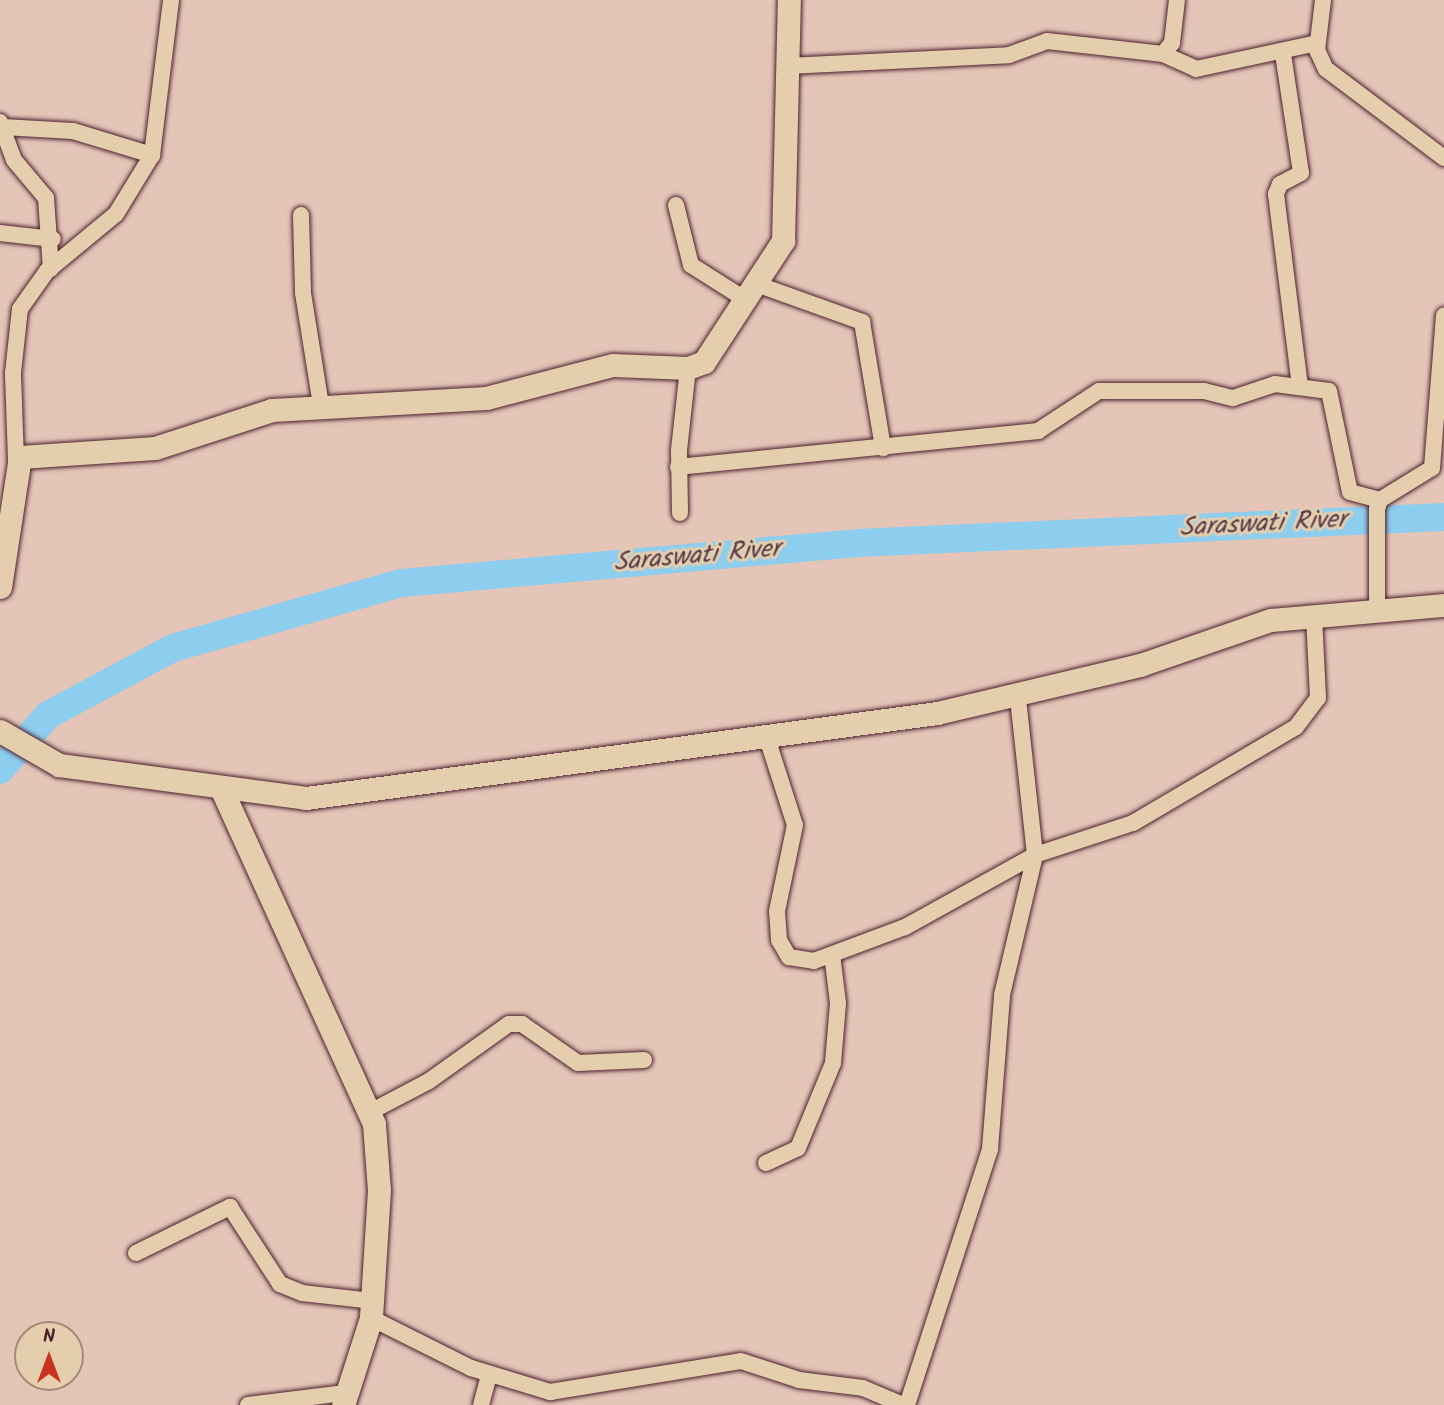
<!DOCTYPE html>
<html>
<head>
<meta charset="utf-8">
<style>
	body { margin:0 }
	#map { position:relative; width:1444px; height:1405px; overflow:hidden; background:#e4c5b8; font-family:Kalam,sans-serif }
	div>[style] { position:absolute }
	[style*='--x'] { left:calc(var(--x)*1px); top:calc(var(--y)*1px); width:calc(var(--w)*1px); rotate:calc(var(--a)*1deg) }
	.river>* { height:28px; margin:-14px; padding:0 14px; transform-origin:14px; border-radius:14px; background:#8dcdee }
	.roads { filter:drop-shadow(0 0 2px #4a1f2b) drop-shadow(0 0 2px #4a1f2b) }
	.street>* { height:16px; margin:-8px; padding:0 8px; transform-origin:8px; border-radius:8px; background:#e5ceae }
	.secondary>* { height:23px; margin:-11.5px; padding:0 11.5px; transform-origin:11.5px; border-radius:11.5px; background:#e5ceae }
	span { translate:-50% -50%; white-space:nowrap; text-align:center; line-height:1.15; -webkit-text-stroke:6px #e5ceae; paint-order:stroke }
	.water-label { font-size:26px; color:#543948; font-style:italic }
	.north { position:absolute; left:14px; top:1321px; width:70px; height:70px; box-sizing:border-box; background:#e5ceae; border:2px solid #a7887a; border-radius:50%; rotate:0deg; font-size:19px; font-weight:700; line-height:28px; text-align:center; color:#4a1f2b }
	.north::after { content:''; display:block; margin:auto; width:24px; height:32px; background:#c8321e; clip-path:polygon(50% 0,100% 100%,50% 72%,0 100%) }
</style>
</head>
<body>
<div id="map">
	<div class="river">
		<i style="--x:0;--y:770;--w:73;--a:-48.9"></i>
		<i style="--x:48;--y:715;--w:142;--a:-28.2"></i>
		<i style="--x:173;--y:648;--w:237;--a:-15.9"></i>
		<i style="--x:401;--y:583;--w:458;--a:-5"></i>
		<i style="--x:857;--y:543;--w:588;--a:-2.54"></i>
	</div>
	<div class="roads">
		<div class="street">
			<i style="--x:1323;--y:0;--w:50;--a:96.8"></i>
			<i style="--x:1317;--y:50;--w:21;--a:65"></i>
			<i style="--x:1326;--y:69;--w:148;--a:37"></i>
			<i style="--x:1163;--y:54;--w:36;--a:24"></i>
			<i style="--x:1196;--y:69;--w:124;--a:-12.1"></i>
			<i style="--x:1283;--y:54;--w:120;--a:81.4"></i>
			<i style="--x:1301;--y:173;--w:24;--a:152"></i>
			<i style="--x:1280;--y:184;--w:11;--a:112"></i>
			<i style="--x:1276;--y:194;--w:193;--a:82.9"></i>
			<i style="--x:787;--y:66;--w:222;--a:-2.8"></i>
			<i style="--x:1009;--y:55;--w:40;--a:-20.2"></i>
			<i style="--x:1047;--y:41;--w:117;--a:6.4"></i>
			<i style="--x:1163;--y:54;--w:14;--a:-51"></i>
			<i style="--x:1172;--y:43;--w:43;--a:-83.4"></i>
			<i style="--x:0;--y:122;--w:40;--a:69.8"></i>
			<i style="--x:14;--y:160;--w:50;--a:49.9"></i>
			<i style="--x:46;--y:198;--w:71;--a:86"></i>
			<i style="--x:3;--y:127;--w:70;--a:3.3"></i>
			<i style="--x:73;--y:131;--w:83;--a:16.9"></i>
			<i style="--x:676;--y:205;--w:62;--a:76"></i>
			<i style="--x:691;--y:265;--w:62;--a:32.4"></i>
			<i style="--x:301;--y:215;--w:78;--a:88.5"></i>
			<i style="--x:303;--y:293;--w:114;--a:80.9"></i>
			<i style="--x:0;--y:233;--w:53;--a:6.5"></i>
			<i style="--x:756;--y:284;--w:113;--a:19.7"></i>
			<i style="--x:862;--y:322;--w:128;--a:80.5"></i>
			<i style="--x:16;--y:460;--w:87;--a:-92"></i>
			<i style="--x:13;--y:373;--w:64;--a:-83.8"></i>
			<i style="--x:20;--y:309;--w:47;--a:-54.6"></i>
			<i style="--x:47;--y:271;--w:89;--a:-39.6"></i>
			<i style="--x:116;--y:214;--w:69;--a:-58.6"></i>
			<i style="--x:152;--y:155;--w:156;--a:-83"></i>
			<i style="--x:678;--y:467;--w:362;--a:-5.7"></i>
			<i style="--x:1038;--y:431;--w:73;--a:-33.3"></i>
			<i style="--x:1099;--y:391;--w:105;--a:0"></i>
			<i style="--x:1204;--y:391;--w:30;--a:14"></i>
			<i style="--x:1233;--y:398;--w:44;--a:-18.4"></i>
			<i style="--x:1275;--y:384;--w:54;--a:7.4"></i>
			<i style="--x:1329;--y:391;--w:103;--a:78.3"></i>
			<i style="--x:1350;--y:492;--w:31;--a:15"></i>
			<i style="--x:680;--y:513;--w:63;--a:-90.9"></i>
			<i style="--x:679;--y:450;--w:82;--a:-83.7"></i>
			<i style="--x:1377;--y:613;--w:104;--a:-90"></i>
			<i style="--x:1377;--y:509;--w:9;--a:-72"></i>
			<i style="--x:1380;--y:500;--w:61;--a:-31.6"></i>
			<i style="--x:1432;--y:468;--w:153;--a:-85.5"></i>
			<i style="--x:767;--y:738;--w:91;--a:72.2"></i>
			<i style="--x:795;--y:825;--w:88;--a:101.8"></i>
			<i style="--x:777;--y:911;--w:29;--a:86"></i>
			<i style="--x:779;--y:940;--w:20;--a:60"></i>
			<i style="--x:789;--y:957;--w:25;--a:9"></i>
			<i style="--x:814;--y:961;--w:97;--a:-20.5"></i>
			<i style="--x:905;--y:927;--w:149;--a:-29"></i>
			<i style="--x:1035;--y:855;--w:103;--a:-18.1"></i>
			<i style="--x:1133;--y:823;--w:189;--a:-30.5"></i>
			<i style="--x:1296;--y:727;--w:36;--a:-53"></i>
			<i style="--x:1318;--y:698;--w:82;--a:-92.8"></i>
			<i style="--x:370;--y:1112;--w:67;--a:-27.7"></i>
			<i style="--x:429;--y:1081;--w:98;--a:-35.5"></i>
			<i style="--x:509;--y:1024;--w:13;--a:0"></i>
			<i style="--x:522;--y:1024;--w:68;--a:34.9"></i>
			<i style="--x:578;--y:1063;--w:66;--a:-2.6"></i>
			<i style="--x:766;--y:1163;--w:35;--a:-25"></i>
			<i style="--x:798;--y:1148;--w:92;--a:-67.6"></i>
			<i style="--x:833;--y:1063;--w:60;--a:-85.2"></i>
			<i style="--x:838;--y:1003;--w:49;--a:-97"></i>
			<i style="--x:136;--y:1253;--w:105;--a:-26.1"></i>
			<i style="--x:230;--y:1207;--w:92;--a:57"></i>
			<i style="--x:280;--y:1284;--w:24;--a:22"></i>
			<i style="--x:302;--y:1293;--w:70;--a:6.5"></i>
			<i style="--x:371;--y:1318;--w:112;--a:26.6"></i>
			<i style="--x:471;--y:1368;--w:83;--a:16.9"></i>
			<i style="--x:550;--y:1392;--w:193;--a:-9.2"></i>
			<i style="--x:741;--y:1361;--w:61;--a:18.1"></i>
			<i style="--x:799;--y:1380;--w:64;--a:7.1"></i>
			<i style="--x:863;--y:1388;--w:43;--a:23"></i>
			<i style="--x:248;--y:1405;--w:98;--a:-7.1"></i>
			<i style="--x:481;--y:1405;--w:31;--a:-75"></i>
			<i style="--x:907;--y:1405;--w:269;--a:-72"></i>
			<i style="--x:990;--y:1149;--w:154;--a:-85.5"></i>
			<i style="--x:1002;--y:995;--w:144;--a:-76.7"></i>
			<i style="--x:1035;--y:855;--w:158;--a:-96.2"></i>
		</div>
		<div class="secondary">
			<i style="--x:0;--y:587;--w:132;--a:-81.3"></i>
			<i style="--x:20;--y:457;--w:135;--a:-3.8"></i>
			<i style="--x:155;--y:448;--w:123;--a:-18"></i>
			<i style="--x:272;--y:410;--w:214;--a:-3.2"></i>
			<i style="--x:486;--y:398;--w:131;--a:-14.6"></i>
			<i style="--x:613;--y:365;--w:75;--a:2.3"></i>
			<i style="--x:688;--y:368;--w:17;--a:-21"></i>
			<i style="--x:704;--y:362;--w:145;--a:-56.9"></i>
			<i style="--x:783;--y:241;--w:241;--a:-88.6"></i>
			<i style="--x:0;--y:731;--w:68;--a:30"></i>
			<i style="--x:59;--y:765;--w:249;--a:7.6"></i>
			<i style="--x:306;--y:798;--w:637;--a:-7.67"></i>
			<i style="--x:937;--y:713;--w:209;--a:-13.3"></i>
			<i style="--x:1140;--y:665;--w:139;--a:-19"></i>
			<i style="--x:1271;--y:620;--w:174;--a:-5"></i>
			<i style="--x:221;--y:788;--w:369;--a:65.5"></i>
			<i style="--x:374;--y:1124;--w:66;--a:85.7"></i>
			<i style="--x:379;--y:1190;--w:128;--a:93.6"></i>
			<i style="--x:371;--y:1318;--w:91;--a:107.8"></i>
		</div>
	</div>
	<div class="water-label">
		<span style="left:1263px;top:525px;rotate:-3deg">Saraswati River</span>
		<span style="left:697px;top:557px;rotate:-5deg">Saraswati River</span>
	</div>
	<div class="north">N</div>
</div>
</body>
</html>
